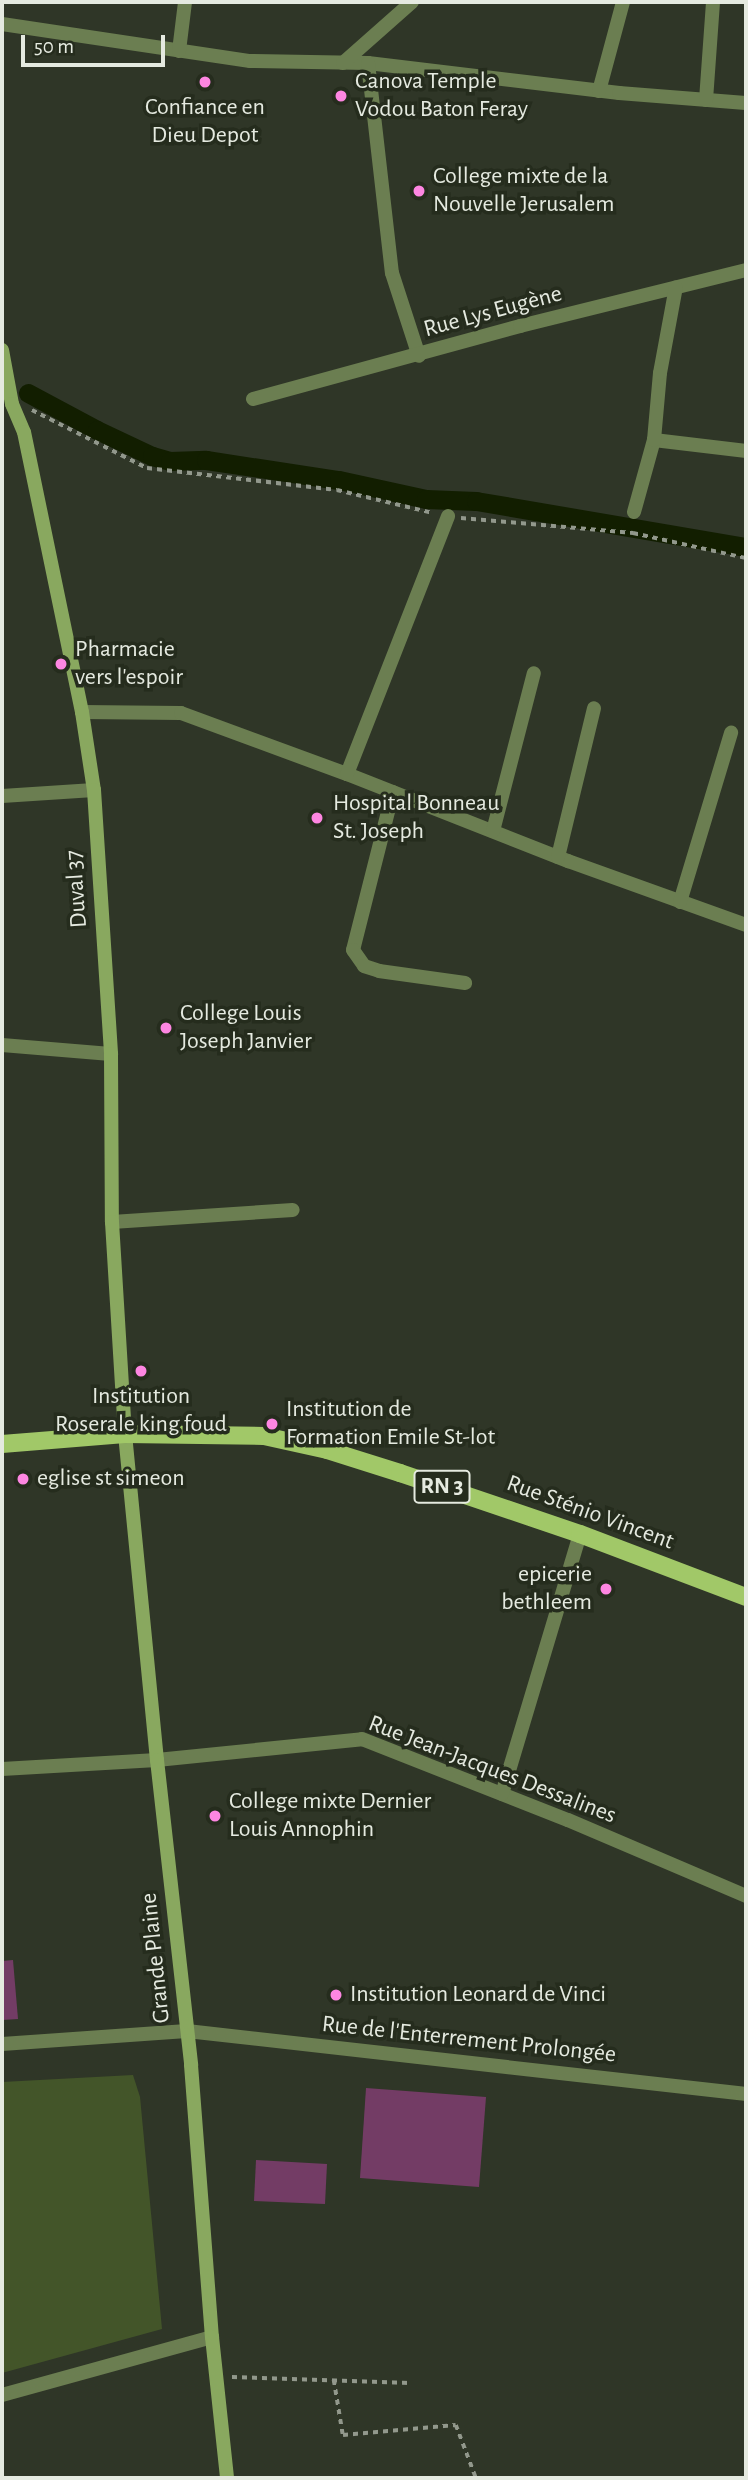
<!DOCTYPE html>
<html>
<head>
<meta charset="utf-8">
<style>
	body { margin:0 }
	#map { position:relative; width:748px; height:2480px; overflow:hidden; background:#2f3627; font-family:"Alegreya Sans",sans-serif }
	div>[style] { position:absolute }
	[style*='--x'] { left:calc(var(--x)*1px); top:calc(var(--y)*1px); width:calc(var(--w)*1px); rotate:calc(var(--a)*1deg) }
	.green>* { inset:0; background:#435529 }
	.canal>* { height:19px; margin:-9.5px; padding:0 9.5px; transform-origin:9.5px; border-radius:9.5px; background:#121e00 }
	.building>* { inset:0; background:#733c65 }
	.path>* { height:3.5px; margin-top:-1.75px; transform-origin:0; background:repeating-linear-gradient(90deg,#92988c 0 5px,transparent 0 10px) }
	.street>* { height:14px; margin:-7px; padding:0 7px; transform-origin:7px; border-radius:7px; background:#6b7e51 }
	.secondary>* { height:14px; margin:-7px; padding:0 7px; transform-origin:7px; border-radius:7px; background:#89a85f }
	.primary>* { height:18px; margin:-9px; padding:0 9px; transform-origin:9px; border-radius:9px; background:#a1c868 }
	.dots>* { width:19px; height:19px; translate:-50% -50%; box-sizing:border-box; border:4px solid #252c1d; border-radius:50% }
	span { translate:-50% -50%; white-space:nowrap; text-align:center; line-height:1.15; -webkit-text-stroke:7px #252c1d; paint-order:stroke }
	.shield-label span { padding:2px 5px; background:#252c1d; border:2px solid; border-radius:5px; -webkit-text-stroke-width:0 }
	.shield-label { font-size:23px; color:#e5eae0; font-weight:700 }
	.poi-label { font-size:24px; color:#e5eae0 }
	.left { translate:0 -50%; text-align:left }
	.right { translate:-100% -50%; text-align:right }
	.street-label { font-size:24px; color:#e5eae0 }
	.frame { position:absolute; inset:0; border:4px solid #e5eae0; pointer-events:none }
	.scale { position:absolute; left:21px; top:35px; width:144px; height:32px; box-sizing:border-box; border:4px solid #e5eae0; border-top:0; padding-left:9px; font-size:21px; line-height:24px; white-space:nowrap; color:#e5eae0; -webkit-text-stroke:5px #252c1d; paint-order:stroke }
</style>
</head>
<body>
<div id="map">
	<div class="green">
		<i style="clip-path:polygon(133px 2075px,140px 2097px,162px 2329px,2px 2373px,2px 2082px)"></i>
	</div>
	<div class="canal">
		<i style="--x:28;--y:393;--w:78;--a:28.2"></i>
		<i style="--x:97;--y:430;--w:61;--a:25.3"></i>
		<i style="--x:152;--y:456;--w:19;--a:16"></i>
		<i style="--x:170;--y:461;--w:36;--a:-2"></i>
		<i style="--x:206;--y:460;--w:134;--a:8.6"></i>
		<i style="--x:339;--y:480;--w:89;--a:12.3"></i>
		<i style="--x:426;--y:499;--w:50;--a:2.3"></i>
		<i style="--x:476;--y:501;--w:274;--a:9.7"></i>
	</div>
	<div class="building">
		<i style="clip-path:polygon(13px 1960px,18px 2019px,2px 2020px,2px 1961px)"></i>
		<i style="clip-path:polygon(366px 2088px,486px 2097px,479px 2187px,360px 2178px)"></i>
		<i style="clip-path:polygon(256px 2160px,327px 2164px,325px 2204px,254px 2201px)"></i>
	</div>
	<div class="path">
		<i style="--x:32;--y:410;--w:129;--a:26.8"></i>
		<i style="--x:147;--y:468;--w:191;--a:6.6"></i>
		<i style="--x:337;--y:490;--w:99;--a:13.5"></i>
		<i style="--x:461;--y:518;--w:173;--a:5"></i>
		<i style="--x:633;--y:533;--w:116;--a:12.5"></i>
		<i style="--x:232;--y:2377;--w:178;--a:1.9"></i>
		<i style="--x:334;--y:2380;--w:56;--a:80.7"></i>
		<i style="--x:343;--y:2435;--w:113;--a:-5.1"></i>
		<i style="--x:456;--y:2425;--w:57;--a:69.3"></i>
	</div>
	<div class="street">
		<i style="--x:2;--y:24;--w:251;--a:8.5"></i>
		<i style="--x:250;--y:61;--w:118;--a:1"></i>
		<i style="--x:368;--y:63;--w:253;--a:6.8"></i>
		<i style="--x:619;--y:93;--w:127;--a:4.5"></i>
		<i style="--x:179;--y:51;--w:49;--a:-83"></i>
		<i style="--x:343;--y:63;--w:92;--a:-41.5"></i>
		<i style="--x:368;--y:63;--w:211;--a:83.5"></i>
		<i style="--x:392;--y:273;--w:87;--a:72"></i>
		<i style="--x:599;--y:91;--w:92;--a:-74.9"></i>
		<i style="--x:706;--y:100;--w:98;--a:-85.9"></i>
		<i style="--x:253;--y:399;--w:277;--a:-15.3"></i>
		<i style="--x:520;--y:326;--w:233;--a:-13.9"></i>
		<i style="--x:654;--y:440;--w:93;--a:6.8"></i>
		<i style="--x:634;--y:512;--w:75;--a:-74.5"></i>
		<i style="--x:654;--y:440;--w:67;--a:-84.9"></i>
		<i style="--x:660;--y:373;--w:87;--a:-79.5"></i>
		<i style="--x:82;--y:712;--w:99;--a:0.6"></i>
		<i style="--x:181;--y:713;--w:177;--a:20.2"></i>
		<i style="--x:347;--y:774;--w:238;--a:21.5"></i>
		<i style="--x:568;--y:861;--w:189;--a:19.8"></i>
		<i style="--x:347;--y:774;--w:277;--a:-68.6"></i>
		<i style="--x:393;--y:792;--w:163;--a:104.2"></i>
		<i style="--x:353;--y:950;--w:19;--a:55"></i>
		<i style="--x:364;--y:966;--w:16;--a:18"></i>
		<i style="--x:379;--y:971;--w:87;--a:7.9"></i>
		<i style="--x:2;--y:796;--w:92;--a:-3.7"></i>
		<i style="--x:493;--y:831;--w:163;--a:-75.5"></i>
		<i style="--x:558;--y:857;--w:153;--a:-76.4"></i>
		<i style="--x:680;--y:902;--w:177;--a:-73.2"></i>
		<i style="--x:2;--y:1045;--w:109;--a:4.7"></i>
		<i style="--x:112;--y:1222;--w:181;--a:-3.8"></i>
		<i style="--x:2;--y:1769;--w:155;--a:-3.3"></i>
		<i style="--x:157;--y:1760;--w:206;--a:-5.8"></i>
		<i style="--x:362;--y:1739;--w:221;--a:21.5"></i>
		<i style="--x:568;--y:1820;--w:194;--a:23.1"></i>
		<i style="--x:502;--y:1794;--w:271;--a:-73.3"></i>
		<i style="--x:2;--y:2044;--w:185;--a:-4"></i>
		<i style="--x:187;--y:2031;--w:563;--a:6.43"></i>
		<i style="--x:2;--y:2395;--w:218;--a:-15.4"></i>
	</div>
	<div class="secondary">
		<i style="--x:2;--y:350;--w:55;--a:79.5"></i>
		<i style="--x:12;--y:404;--w:30;--a:67"></i>
		<i style="--x:24;--y:432;--w:286;--a:78.3"></i>
		<i style="--x:82;--y:712;--w:79;--a:81.3"></i>
		<i style="--x:94;--y:790;--w:265;--a:86.3"></i>
		<i style="--x:111;--y:1054;--w:168;--a:89.7"></i>
		<i style="--x:112;--y:1222;--w:212;--a:86.5"></i>
		<i style="--x:125;--y:1434;--w:328;--a:84.4"></i>
		<i style="--x:157;--y:1760;--w:307;--a:83.6"></i>
		<i style="--x:191;--y:2065;--w:273;--a:85.6"></i>
		<i style="--x:212;--y:2337;--w:142;--a:83.9"></i>
	</div>
	<div class="primary">
		<i style="--x:2;--y:1444;--w:123;--a:-4.6"></i>
		<i style="--x:125;--y:1434;--w:139;--a:0.8"></i>
		<i style="--x:264;--y:1436;--w:65;--a:12.5"></i>
		<i style="--x:327;--y:1450;--w:77;--a:17.5"></i>
		<i style="--x:400;--y:1473;--w:190;--a:18.7"></i>
		<i style="--x:580;--y:1534;--w:178;--a:20.8"></i>
	</div>
	<div class="dots">
		<i style="left:205px;top:82px;background:#fd86e1"></i>
		<i style="left:341px;top:96px;background:#fd86e1"></i>
		<i style="left:419px;top:191px;background:#fd86e1"></i>
		<i style="left:61px;top:664px;background:#fd86e1"></i>
		<i style="left:317px;top:818px;background:#fd86e1"></i>
		<i style="left:166px;top:1028px;background:#fd86e1"></i>
		<i style="left:141px;top:1371px;background:#fd86e1"></i>
		<i style="left:272px;top:1424px;background:#fd86e1"></i>
		<i style="left:23px;top:1479px;background:#fd86e1"></i>
		<i style="left:606px;top:1589px;background:#fd86e1"></i>
		<i style="left:215px;top:1816px;background:#fd86e1"></i>
		<i style="left:336px;top:1995px;background:#fd86e1"></i>
	</div>
	<div class="shield-label">
		<span style="left:442px;top:1487px">RN 3</span>
	</div>
	<div class="poi-label">
		<span class="left" style="left:355px;top:96px">Canova Temple<br>Vodou Baton Feray</span>
		<span style="left:205px;top:122px">Confiance en<br>Dieu Depot</span>
		<span class="left" style="left:433px;top:191px">College mixte de la<br>Nouvelle Jerusalem</span>
		<span class="left" style="left:75px;top:664px">Pharmacie<br>vers l'espoir</span>
		<span class="left" style="left:333px;top:818px">Hospital Bonneau<br>St. Joseph</span>
		<span class="left" style="left:180px;top:1028px">College Louis<br>Joseph Janvier</span>
		<span style="left:141px;top:1411px">Institution<br>Roserale king foud</span>
		<span class="left" style="left:286px;top:1424px">Institution de<br>Formation Emile St-lot</span>
		<span class="left" style="left:37px;top:1479px">eglise st simeon</span>
		<span class="right" style="left:592px;top:1589px">epicerie<br>bethleem</span>
		<span class="left" style="left:229px;top:1816px">College mixte Dernier<br>Louis Annophin</span>
		<span class="left" style="left:350px;top:1995px">Institution Leonard de Vinci</span>
	</div>
	<div class="street-label">
		<span style="left:493px;top:312px;rotate:-15deg">Rue Lys Eugène</span>
		<span style="left:77px;top:889px;rotate:-94deg">Duval 37</span>
		<span style="left:590px;top:1513px;rotate:20deg">Rue Sténio Vincent</span>
		<span style="left:492px;top:1770px;rotate:21deg">Rue Jean-Jacques Dessalines</span>
		<span style="left:156px;top:1958px;rotate:-96deg">Grande Plaine</span>
		<span style="left:469px;top:2040px;rotate:6deg">Rue de l'Enterrement Prolongée</span>
	</div>
	<div class="frame"></div>
	<div class="scale">50 m</div>
</div>
</body>
</html>
